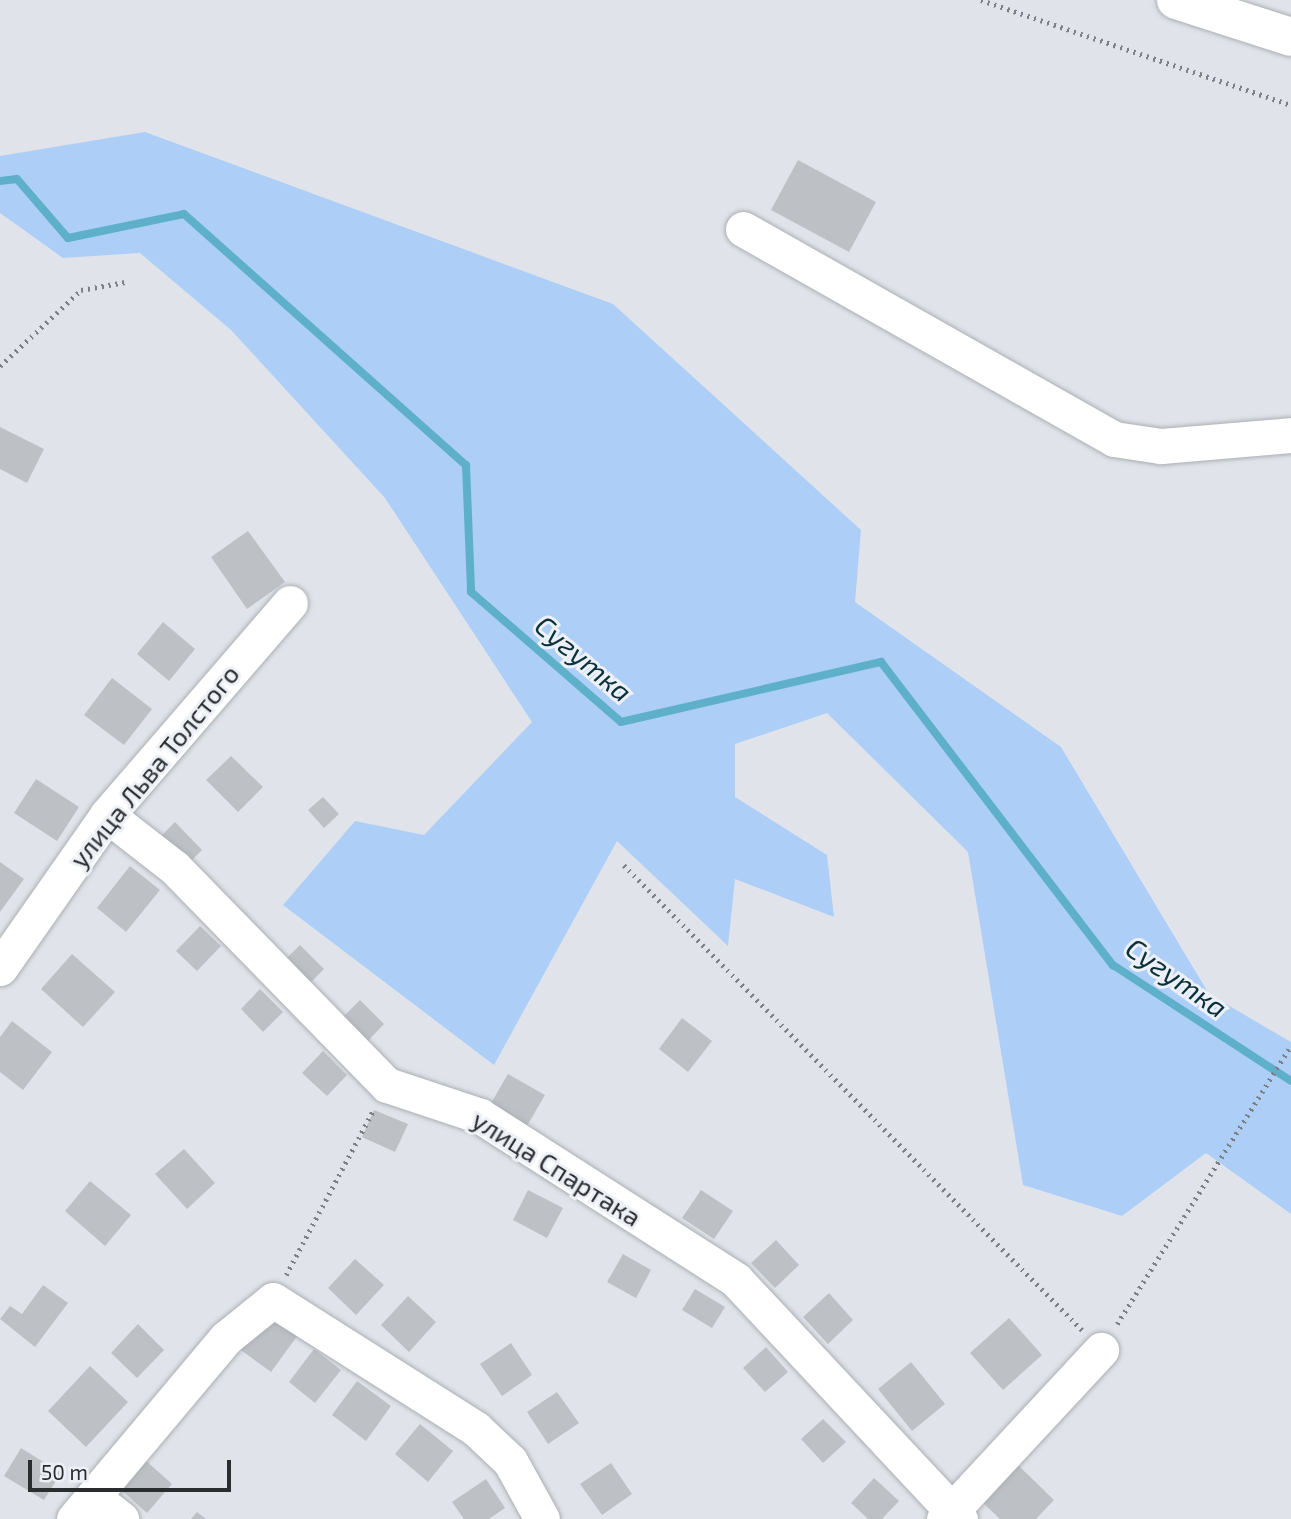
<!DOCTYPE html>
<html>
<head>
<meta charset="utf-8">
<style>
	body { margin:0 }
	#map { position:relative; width:1291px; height:1519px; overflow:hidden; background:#e0e4ea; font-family:"Exo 2",sans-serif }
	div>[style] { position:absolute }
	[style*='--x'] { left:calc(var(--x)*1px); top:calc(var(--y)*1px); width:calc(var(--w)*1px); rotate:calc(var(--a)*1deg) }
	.green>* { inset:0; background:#adcff7 }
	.stream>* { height:8px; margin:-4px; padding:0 4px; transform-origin:4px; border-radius:4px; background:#5eb0ca }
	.building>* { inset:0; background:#bdc1c6 }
	.path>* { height:4.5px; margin-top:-2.25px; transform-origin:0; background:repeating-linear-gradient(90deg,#7d7f83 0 2px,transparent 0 7px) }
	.roads { filter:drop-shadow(0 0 2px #abafb4) drop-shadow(0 0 2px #abafb4) }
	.minor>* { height:35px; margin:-17.5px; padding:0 17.5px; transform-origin:17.5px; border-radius:17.5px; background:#fff }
	.major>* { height:38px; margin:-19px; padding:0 19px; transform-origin:19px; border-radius:19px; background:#fff }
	span { translate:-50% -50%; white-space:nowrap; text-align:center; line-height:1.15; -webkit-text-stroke:6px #edf1f7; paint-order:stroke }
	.street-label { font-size:26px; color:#2b2c2e }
	.water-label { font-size:28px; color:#0a323d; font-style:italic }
	.scale { position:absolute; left:28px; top:1460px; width:203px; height:32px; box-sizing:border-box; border:4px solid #2b2c2e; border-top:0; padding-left:9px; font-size:21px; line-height:24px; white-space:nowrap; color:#2b2c2e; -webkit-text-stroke:5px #edf1f7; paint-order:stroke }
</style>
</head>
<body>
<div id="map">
	<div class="green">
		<i style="clip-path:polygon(145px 132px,613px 304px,861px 530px,855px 602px,1061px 747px,1209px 994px,1291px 1042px,1291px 1214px,1206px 1153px,1122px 1216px,1023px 1185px,968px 852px,827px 713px,735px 744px,735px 797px,827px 855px,834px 917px,735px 879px,728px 946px,617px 841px,494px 1065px,283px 905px,355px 821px,424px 835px,532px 722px,385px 498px,231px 330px,140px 253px,63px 258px,0 213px,0 156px)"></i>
	</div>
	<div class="stream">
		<i style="--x:0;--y:181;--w:17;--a:-7"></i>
		<i style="--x:17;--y:179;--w:78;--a:49.2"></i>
		<i style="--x:68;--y:238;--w:118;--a:-11.7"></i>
		<i style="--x:184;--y:214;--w:378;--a:41.7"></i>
		<i style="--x:466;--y:465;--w:127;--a:87.7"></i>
		<i style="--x:471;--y:592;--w:198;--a:40.9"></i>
		<i style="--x:621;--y:722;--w:267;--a:-13"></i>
		<i style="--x:881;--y:662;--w:382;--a:52.6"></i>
		<i style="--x:1113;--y:965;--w:212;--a:33.1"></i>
	</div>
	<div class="building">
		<i style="clip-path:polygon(798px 160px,876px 202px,849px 252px,771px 210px)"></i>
		<i style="clip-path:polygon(0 427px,44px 449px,27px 483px,0 469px)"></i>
		<i style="clip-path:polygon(248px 531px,285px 582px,247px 609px,211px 557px)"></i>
		<i style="clip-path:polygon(163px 622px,195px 649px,169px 681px,137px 654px)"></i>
		<i style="clip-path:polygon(112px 678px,152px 709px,124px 745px,84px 715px)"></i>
		<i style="clip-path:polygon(231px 756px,263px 787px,238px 812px,206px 780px)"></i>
		<i style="clip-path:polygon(36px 779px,79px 807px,57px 841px,14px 813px)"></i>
		<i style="clip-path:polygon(323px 797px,339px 814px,324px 828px,308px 810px)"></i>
		<i style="clip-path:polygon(175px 822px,202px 850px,183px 869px,155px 842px)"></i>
		<i style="clip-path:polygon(0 862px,24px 879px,0 912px)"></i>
		<i style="clip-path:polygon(130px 866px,160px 890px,126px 932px,97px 908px)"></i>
		<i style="clip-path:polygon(200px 926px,221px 946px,197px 971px,176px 951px)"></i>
		<i style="clip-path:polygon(300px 945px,324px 969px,305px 988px,281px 964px)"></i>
		<i style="clip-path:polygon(72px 954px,115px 992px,83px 1027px,41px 989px)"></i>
		<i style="clip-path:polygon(260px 989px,283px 1012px,263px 1032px,241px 1009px)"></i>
		<i style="clip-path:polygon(360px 1000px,384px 1024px,364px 1045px,339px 1021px)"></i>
		<i style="clip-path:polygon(682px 1018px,712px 1041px,688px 1072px,659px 1049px)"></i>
		<i style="clip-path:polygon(12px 1021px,52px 1052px,23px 1090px,0 1072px,0 1037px)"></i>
		<i style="clip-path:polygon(323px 1051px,347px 1075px,327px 1096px,302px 1073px)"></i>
		<i style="clip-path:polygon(508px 1074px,545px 1095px,524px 1131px,487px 1110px)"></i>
		<i style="clip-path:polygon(374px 1110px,408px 1124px,395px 1152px,362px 1137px)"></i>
		<i style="clip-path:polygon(184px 1149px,215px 1183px,187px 1209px,155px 1174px)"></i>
		<i style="clip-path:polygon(90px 1181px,131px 1215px,105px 1246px,65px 1211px)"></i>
		<i style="clip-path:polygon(528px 1190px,563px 1208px,547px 1238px,513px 1220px)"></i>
		<i style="clip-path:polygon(701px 1190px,733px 1211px,714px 1239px,682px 1218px)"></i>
		<i style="clip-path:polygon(776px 1240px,799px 1265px,775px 1288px,751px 1263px)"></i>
		<i style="clip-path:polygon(623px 1254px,651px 1270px,636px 1298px,607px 1282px)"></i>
		<i style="clip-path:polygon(355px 1259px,384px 1285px,356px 1315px,328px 1288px)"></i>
		<i style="clip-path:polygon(43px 1285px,68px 1303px,35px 1347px,0 1319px,10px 1306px,22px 1314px)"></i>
		<i style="clip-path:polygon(695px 1289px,725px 1307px,712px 1328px,682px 1310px)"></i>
		<i style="clip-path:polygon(829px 1293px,853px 1320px,828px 1344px,803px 1317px)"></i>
		<i style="clip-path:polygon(408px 1296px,436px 1322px,409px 1352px,381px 1325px)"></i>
		<i style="clip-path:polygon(265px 1311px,298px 1335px,271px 1372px,238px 1348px)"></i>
		<i style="clip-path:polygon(1009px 1318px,1042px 1355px,1003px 1390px,970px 1353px)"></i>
		<i style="clip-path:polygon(138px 1324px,164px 1350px,137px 1378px,111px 1353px)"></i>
		<i style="clip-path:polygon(511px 1343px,532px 1375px,502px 1396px,480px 1364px)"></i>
		<i style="clip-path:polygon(766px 1347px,788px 1372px,765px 1392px,743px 1368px)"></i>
		<i style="clip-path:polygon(314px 1349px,341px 1370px,315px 1403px,289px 1382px)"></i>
		<i style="clip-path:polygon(911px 1362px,945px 1404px,912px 1431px,878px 1389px)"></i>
		<i style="clip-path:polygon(90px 1366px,128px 1402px,86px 1447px,48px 1411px)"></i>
		<i style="clip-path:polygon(357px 1381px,391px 1406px,366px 1441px,332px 1415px)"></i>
		<i style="clip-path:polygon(557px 1392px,579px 1423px,548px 1444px,527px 1412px)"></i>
		<i style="clip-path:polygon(823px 1419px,846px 1442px,823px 1463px,801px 1439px)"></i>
		<i style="clip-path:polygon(420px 1424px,453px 1451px,428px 1482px,395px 1454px)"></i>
		<i style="clip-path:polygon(21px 1448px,61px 1473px,44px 1500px,4px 1476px)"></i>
		<i style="clip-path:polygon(144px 1459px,172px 1484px,147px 1513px,119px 1488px)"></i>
		<i style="clip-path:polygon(611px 1463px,632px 1494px,602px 1515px,580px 1484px)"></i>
		<i style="clip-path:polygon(1017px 1464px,1054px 1500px,1036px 1519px,1000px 1519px,982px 1502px)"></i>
		<i style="clip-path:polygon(874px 1478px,899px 1501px,882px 1519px,868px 1519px,851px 1503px)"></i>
		<i style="clip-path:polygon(486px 1479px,505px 1508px,489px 1519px,464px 1519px,452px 1502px)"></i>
		<i style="clip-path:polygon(197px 1512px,206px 1519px,191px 1519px)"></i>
	</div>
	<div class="path">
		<i style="--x:981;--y:0;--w:327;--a:18.7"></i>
		<i style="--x:0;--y:366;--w:111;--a:-43.2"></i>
		<i style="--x:81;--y:290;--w:45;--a:-10.3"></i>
		<i style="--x:624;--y:865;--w:653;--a:45.43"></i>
		<i style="--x:286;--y:1275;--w:188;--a:-62.1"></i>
		<i style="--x:1117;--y:1324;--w:328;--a:-58"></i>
	</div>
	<div class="roads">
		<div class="minor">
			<i style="--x:743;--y:229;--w:426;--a:29.5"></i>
			<i style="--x:1114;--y:439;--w:48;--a:8.5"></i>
			<i style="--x:1161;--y:446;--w:130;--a:-4.8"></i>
			<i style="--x:107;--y:815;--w:86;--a:37.9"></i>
			<i style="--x:175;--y:868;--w:303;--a:45.7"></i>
			<i style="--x:387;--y:1085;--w:98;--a:18.4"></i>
			<i style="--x:480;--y:1116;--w:304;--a:32.6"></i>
			<i style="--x:736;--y:1280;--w:328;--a:46.9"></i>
			<i style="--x:0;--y:968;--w:187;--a:-55"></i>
			<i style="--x:107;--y:815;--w:280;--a:-49.2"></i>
			<i style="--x:93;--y:1497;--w:36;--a:38"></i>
			<i style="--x:74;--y:1519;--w:236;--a:-50"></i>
			<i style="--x:226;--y:1338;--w:60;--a:-39"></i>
			<i style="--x:273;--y:1300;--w:241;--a:32.4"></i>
			<i style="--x:476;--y:1429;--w:47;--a:43.3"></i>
			<i style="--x:510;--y:1461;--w:66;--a:61.1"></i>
			<i style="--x:944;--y:1519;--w:231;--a:-47.1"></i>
		</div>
		<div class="major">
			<i style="--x:1176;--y:0;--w:121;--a:17.8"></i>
		</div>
	</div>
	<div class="street-label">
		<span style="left:154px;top:766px;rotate:-51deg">улица Льва Толстого</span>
		<span style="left:557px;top:1168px;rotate:32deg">улица Спартака</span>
	</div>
	<div class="water-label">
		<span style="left:584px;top:658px;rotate:40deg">Сугутка</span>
		<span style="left:1177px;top:977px;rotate:35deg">Сугутка</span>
	</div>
	<div class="scale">50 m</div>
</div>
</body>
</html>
